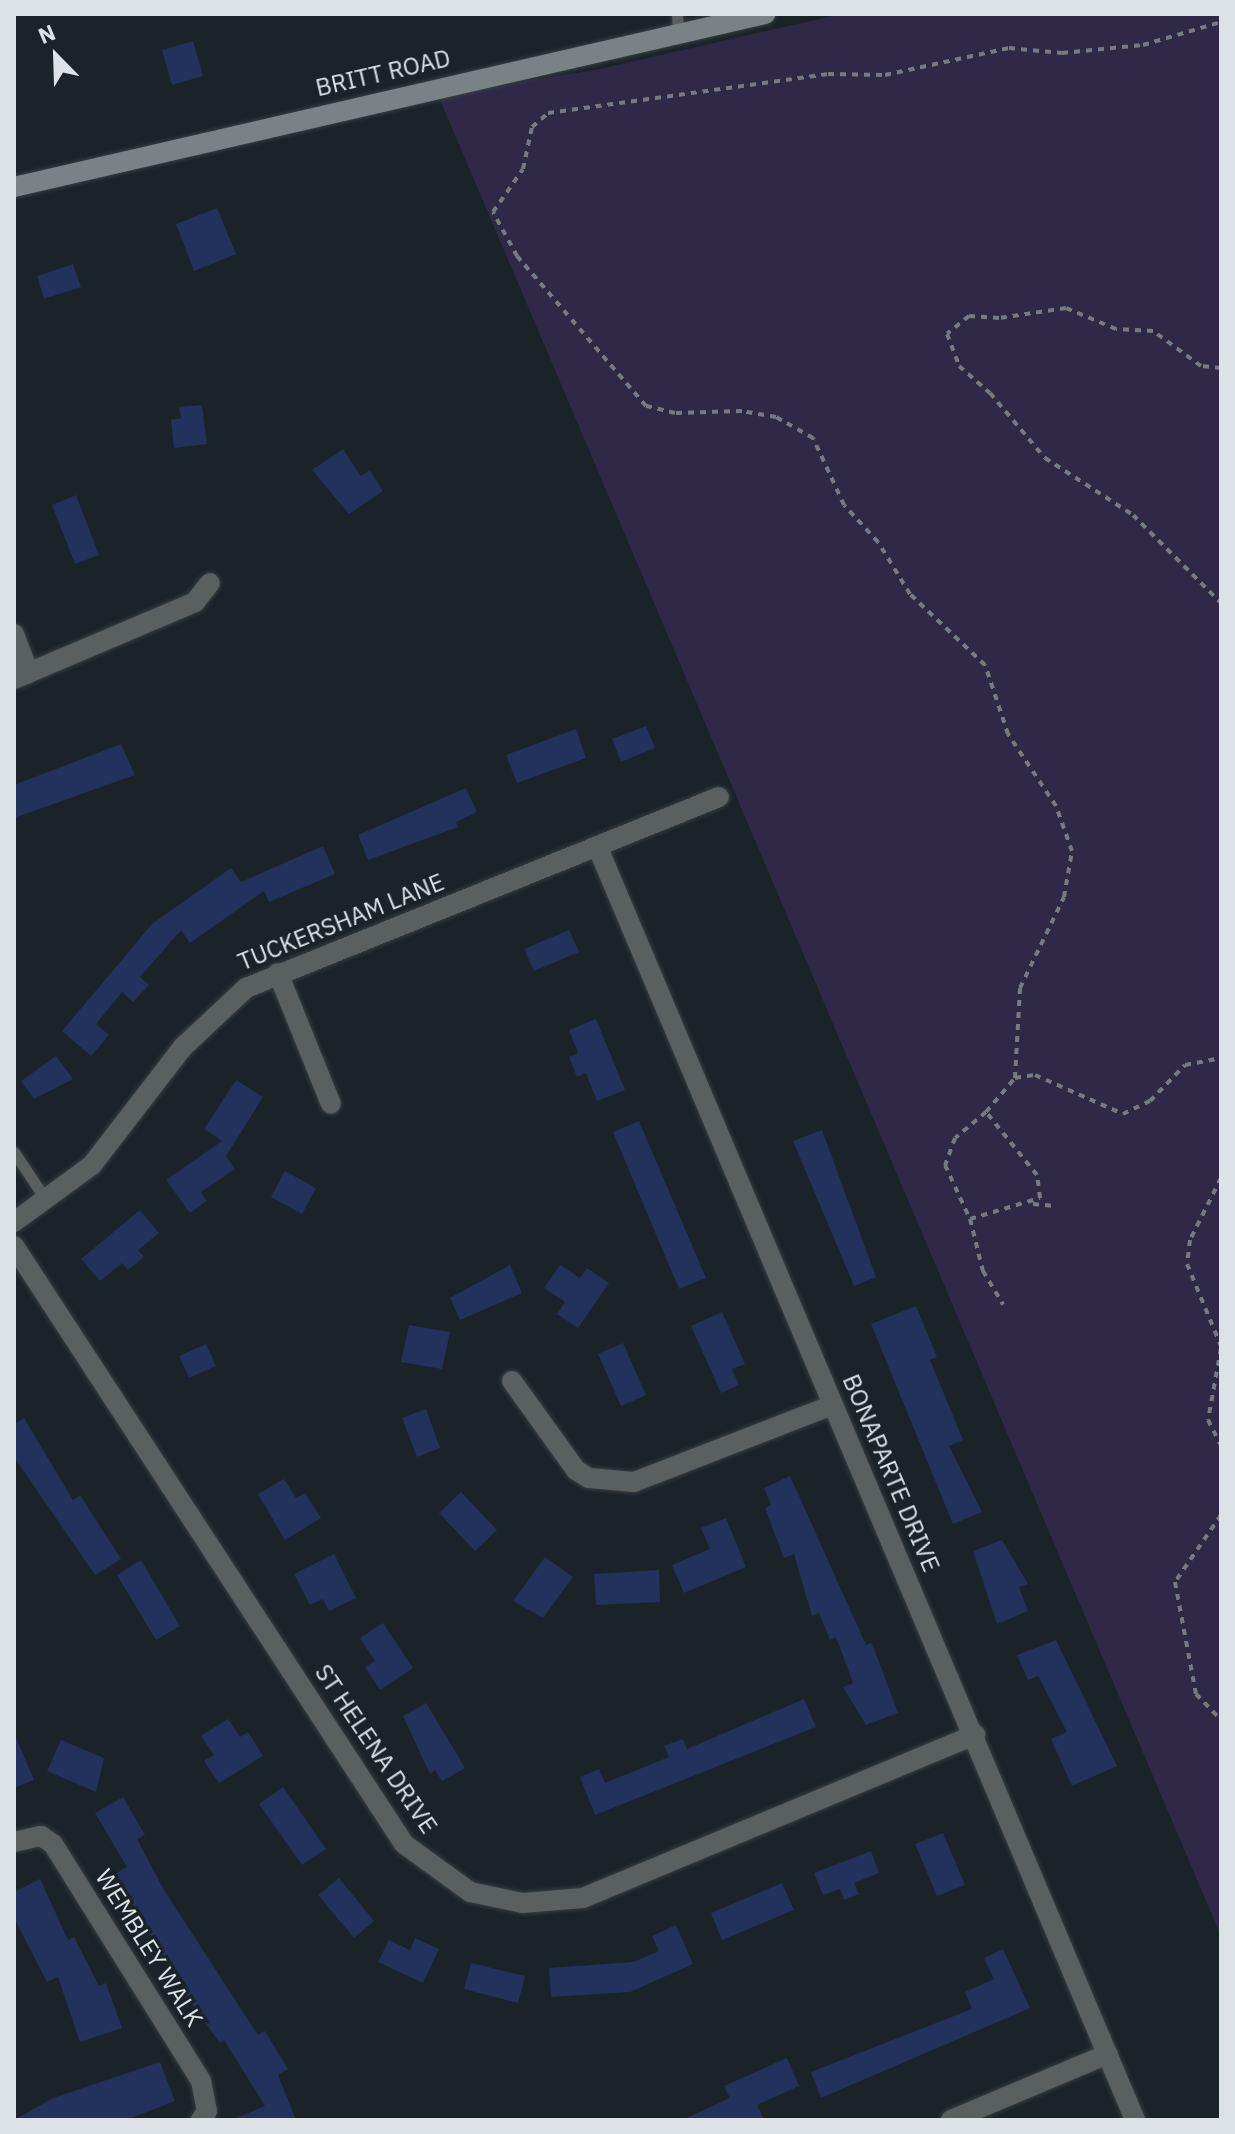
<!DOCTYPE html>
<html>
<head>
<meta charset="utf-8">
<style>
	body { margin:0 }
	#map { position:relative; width:1235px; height:2134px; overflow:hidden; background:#1a2328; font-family:"IBM Plex Sans",sans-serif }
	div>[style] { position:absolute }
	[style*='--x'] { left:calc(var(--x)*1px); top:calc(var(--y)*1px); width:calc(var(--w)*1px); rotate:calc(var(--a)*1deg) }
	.green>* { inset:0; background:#302847 }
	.building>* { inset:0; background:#22325c }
	.path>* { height:4px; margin-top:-2px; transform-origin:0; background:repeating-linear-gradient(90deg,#747c80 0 6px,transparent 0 12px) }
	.roads { filter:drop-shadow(0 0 2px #353e42) drop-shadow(0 0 2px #353e42) }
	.lane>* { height:11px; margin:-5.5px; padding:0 5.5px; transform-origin:5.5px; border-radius:5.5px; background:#5a5f60 }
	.street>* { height:20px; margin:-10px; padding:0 10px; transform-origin:10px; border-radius:10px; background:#5a5f60 }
	.secondary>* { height:20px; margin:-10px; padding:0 10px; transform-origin:10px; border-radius:10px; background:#798284 }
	span { translate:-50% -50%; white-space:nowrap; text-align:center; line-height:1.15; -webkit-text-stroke:7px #1a2328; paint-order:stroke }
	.street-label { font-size:24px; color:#dce2e5 }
	.frame { position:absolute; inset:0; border:16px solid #dce2e5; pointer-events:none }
	.north { position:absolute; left:16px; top:16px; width:80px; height:80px; -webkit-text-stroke:6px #1a2328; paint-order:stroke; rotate:337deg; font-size:22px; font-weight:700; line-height:32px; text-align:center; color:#dce2e5 }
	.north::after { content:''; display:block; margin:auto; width:28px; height:36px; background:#dce2e5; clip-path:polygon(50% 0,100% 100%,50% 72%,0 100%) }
</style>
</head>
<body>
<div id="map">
	<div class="green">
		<i style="clip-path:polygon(841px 14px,1221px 14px,1221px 1936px,438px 95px,595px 70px)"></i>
	</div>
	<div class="building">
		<i style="clip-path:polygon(193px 41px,203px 76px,172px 85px,162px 50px)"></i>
		<i style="clip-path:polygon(217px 208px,236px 254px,194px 271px,176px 224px)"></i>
		<i style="clip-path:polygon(73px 264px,81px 287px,44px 299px,37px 276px)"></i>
		<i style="clip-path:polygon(202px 405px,207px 444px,174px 448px,171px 420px,181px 418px,179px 407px)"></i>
		<i style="clip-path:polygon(343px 449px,361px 476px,370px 470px,383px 491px,349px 514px,312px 470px)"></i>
		<i style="clip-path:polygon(76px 495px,99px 555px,75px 564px,52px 505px)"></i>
		<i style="clip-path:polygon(646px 726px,655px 748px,621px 762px,612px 739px)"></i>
		<i style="clip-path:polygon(576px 729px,586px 758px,517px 783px,506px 755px)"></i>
		<i style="clip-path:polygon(121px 744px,135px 775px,14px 818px,14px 785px)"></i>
		<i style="clip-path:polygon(466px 788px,477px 812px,456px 822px,458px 827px,368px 860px,358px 835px)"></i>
		<i style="clip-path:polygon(323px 846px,335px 874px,269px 902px,264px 891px,190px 943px,181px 930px,140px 977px,149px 985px,133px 1002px,122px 992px,96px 1024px,109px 1035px,91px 1056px,62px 1031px,152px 924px,231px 868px,241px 882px)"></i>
		<i style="clip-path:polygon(569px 930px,579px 952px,534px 971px,524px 949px)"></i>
		<i style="clip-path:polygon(596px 1019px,625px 1090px,597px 1101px,586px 1073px,577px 1077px,569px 1057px,578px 1053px,569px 1030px)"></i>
		<i style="clip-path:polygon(56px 1056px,73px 1079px,34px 1099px,21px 1081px)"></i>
		<i style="clip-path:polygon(236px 1080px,263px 1097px,226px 1156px,235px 1169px,201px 1192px,207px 1201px,190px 1213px,166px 1180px,222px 1141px,204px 1129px)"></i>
		<i style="clip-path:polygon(639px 1121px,706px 1278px,679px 1289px,613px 1132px)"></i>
		<i style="clip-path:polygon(822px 1130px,876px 1277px,854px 1286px,793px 1141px)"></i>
		<i style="clip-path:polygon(285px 1171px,316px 1188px,302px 1214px,271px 1197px)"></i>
		<i style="clip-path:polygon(140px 1210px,159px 1233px,138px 1250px,144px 1257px,128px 1270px,122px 1263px,100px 1281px,81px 1259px)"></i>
		<i style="clip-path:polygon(510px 1265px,522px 1293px,460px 1320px,450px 1298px)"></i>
		<i style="clip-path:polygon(560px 1265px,580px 1278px,587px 1268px,609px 1283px,578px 1328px,557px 1314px,565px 1302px,544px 1288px)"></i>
		<i style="clip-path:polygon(916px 1306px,937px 1357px,930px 1360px,963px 1440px,949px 1446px,982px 1512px,953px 1524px,871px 1324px)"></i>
		<i style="clip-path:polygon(722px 1312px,745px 1364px,732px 1369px,739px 1385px,721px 1393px,691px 1326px)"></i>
		<i style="clip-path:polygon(409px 1325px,450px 1332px,442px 1369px,401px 1362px)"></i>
		<i style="clip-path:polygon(623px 1343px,646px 1395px,621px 1406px,598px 1354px)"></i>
		<i style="clip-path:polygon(206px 1344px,216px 1366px,189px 1378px,179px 1356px)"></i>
		<i style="clip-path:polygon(426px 1409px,440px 1448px,417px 1457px,402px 1418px)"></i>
		<i style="clip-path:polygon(24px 1418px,73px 1500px,80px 1495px,121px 1559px,95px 1575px,14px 1457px,14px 1424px)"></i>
		<i style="clip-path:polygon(790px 1476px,866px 1645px,872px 1643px,898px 1713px,866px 1725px,843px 1687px,853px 1683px,836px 1637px,830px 1640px,819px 1613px,812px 1616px,794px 1554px,784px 1558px,765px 1508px,771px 1505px,764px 1488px)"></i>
		<i style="clip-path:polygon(284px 1479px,296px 1498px,305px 1493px,321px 1518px,285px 1540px,258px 1494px)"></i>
		<i style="clip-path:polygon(461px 1492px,497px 1530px,475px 1551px,439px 1513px)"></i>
		<i style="clip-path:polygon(726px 1518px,746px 1567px,684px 1593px,672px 1565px,710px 1549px,701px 1528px)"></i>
		<i style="clip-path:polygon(1002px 1540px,1028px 1584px,1019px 1587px,1028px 1611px,997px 1624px,973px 1551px)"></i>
		<i style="clip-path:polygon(334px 1554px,356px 1598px,329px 1611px,323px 1599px,310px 1605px,294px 1574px)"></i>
		<i style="clip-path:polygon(545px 1557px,573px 1577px,543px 1618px,513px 1601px)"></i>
		<i style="clip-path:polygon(141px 1560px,180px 1626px,156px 1640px,117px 1575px)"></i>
		<i style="clip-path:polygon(659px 1570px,660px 1602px,596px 1605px,594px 1574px)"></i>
		<i style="clip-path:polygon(383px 1623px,413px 1668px,380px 1690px,365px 1667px,375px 1661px,360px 1638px)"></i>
		<i style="clip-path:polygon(1056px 1640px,1117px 1766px,1072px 1786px,1051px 1739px,1067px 1732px,1038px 1676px,1028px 1680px,1017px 1655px)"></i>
		<i style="clip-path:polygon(804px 1699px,816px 1727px,595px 1815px,580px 1777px,599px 1769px,605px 1783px,669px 1757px,664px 1746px,683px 1739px,687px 1749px)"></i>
		<i style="clip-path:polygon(426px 1703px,465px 1768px,442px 1781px,435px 1770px,430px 1774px,403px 1716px)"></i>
		<i style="clip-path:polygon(228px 1719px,240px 1737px,248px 1732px,263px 1756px,219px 1783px,204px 1761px,214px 1755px,201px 1736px)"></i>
		<i style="clip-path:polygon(14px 1733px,34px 1780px,14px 1788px)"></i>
		<i style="clip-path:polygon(61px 1740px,104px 1758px,96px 1792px,47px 1771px)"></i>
		<i style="clip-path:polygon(283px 1787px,326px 1849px,302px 1865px,259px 1804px)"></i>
		<i style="clip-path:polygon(123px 1797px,145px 1835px,137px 1839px,164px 1890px,258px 2035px,265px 2031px,288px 2069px,278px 2075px,296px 2120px,232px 2120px,265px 2106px,224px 2040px,220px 2043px,189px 2000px,115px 1874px,127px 1867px,95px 1813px)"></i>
		<i style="clip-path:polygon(943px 1833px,965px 1885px,937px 1896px,915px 1844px)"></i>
		<i style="clip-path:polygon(871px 1851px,879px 1873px,854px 1883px,859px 1894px,844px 1900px,840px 1889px,823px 1895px,814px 1873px)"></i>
		<i style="clip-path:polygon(339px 1878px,374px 1921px,354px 1938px,318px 1895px)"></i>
		<i style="clip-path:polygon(40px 1879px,68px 1940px,74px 1937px,99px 1986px,106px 1983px,122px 2028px,80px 2042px,58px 1977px,47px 1982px,14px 1918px,14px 1892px)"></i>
		<i style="clip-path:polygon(782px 1883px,794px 1910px,722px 1940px,711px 1913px)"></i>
		<i style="clip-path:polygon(676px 1925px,693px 1964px,630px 1992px,551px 1997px,549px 1968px,634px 1962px,659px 1951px,652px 1936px)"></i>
		<i style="clip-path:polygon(415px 1938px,439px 1949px,423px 1983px,378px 1962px,389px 1940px,410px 1950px)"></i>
		<i style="clip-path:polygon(1003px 1949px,1030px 2008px,821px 2098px,811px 2072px,972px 2009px,965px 1992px,994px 1979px,984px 1958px)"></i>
		<i style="clip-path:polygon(471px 1963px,525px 1976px,518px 2003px,464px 1989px)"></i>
		<i style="clip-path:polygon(787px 2058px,799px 2086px,757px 2105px,764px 2120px,682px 2120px,730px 2098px,724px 2086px)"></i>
		<i style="clip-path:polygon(160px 2062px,175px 2101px,126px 2120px,14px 2120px,53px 2098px)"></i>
	</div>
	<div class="path">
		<i style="--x:1221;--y:368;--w:20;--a:-174"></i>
		<i style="--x:1201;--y:366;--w:59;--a:-143.9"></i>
		<i style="--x:1153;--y:331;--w:37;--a:-177"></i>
		<i style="--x:1116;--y:329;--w:54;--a:-157.2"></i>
		<i style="--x:1066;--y:308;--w:68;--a:171.5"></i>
		<i style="--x:999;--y:318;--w:30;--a:-176"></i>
		<i style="--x:969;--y:316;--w:28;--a:141"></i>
		<i style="--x:947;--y:334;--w:34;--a:69"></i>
		<i style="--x:959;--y:366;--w:41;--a:41.1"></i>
		<i style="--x:990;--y:393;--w:85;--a:49.8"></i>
		<i style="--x:1045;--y:458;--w:105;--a:32.9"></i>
		<i style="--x:1133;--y:515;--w:124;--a:45"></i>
		<i style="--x:1015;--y:1078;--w:90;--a:-86.8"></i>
		<i style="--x:1020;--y:988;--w:101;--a:-64.2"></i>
		<i style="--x:1064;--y:897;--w:47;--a:-80.1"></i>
		<i style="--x:1072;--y:851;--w:48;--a:-109.6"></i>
		<i style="--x:1056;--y:806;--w:87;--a:-123.7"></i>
		<i style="--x:1008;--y:734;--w:73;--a:-108.4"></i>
		<i style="--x:985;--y:665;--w:103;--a:-136.6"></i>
		<i style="--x:910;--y:594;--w:61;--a:-121.6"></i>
		<i style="--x:878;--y:542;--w:50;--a:-132.6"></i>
		<i style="--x:844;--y:505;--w:74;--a:-114.8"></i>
		<i style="--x:813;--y:438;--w:43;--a:-150.4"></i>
		<i style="--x:776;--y:417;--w:35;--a:-170"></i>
		<i style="--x:742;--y:411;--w:67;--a:178.3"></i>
		<i style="--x:675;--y:413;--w:30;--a:-166"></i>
		<i style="--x:646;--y:406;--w:198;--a:-130.7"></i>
		<i style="--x:517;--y:256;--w:50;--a:-118.6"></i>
		<i style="--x:493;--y:212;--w:52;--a:-55.1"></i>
		<i style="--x:523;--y:169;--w:43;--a:-77.9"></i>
		<i style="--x:532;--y:127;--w:21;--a:-41"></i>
		<i style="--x:548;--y:113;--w:283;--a:-7.9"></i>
		<i style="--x:828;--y:74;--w:57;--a:1"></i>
		<i style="--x:885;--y:75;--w:127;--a:-12.3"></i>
		<i style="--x:1009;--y:48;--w:53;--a:5.4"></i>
		<i style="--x:1062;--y:53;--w:81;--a:-5.6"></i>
		<i style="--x:1143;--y:45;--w:81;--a:-16.4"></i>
		<i style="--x:986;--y:1112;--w:45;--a:-49.5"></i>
		<i style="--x:1015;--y:1078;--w:20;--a:-9"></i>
		<i style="--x:1035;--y:1075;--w:96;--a:23.9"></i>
		<i style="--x:1123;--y:1114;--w:30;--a:-26"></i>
		<i style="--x:1150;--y:1101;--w:50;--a:-45.8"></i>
		<i style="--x:1185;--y:1065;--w:37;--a:-11"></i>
		<i style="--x:1221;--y:1178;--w:69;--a:116.6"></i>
		<i style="--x:1190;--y:1240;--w:24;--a:97"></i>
		<i style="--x:1187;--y:1264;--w:89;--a:67.5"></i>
		<i style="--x:1033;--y:1204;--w:22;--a:5"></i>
		<i style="--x:970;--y:1219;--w:73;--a:-16.7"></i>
		<i style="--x:1040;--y:1198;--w:23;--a:-97"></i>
		<i style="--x:1037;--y:1175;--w:81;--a:-129"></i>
		<i style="--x:986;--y:1112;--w:40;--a:140"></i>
		<i style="--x:955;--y:1138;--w:29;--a:110"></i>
		<i style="--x:945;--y:1165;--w:60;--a:65.2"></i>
		<i style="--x:970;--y:1219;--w:54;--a:76"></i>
		<i style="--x:983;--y:1271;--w:39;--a:59"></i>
		<i style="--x:1221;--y:1348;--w:73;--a:100.2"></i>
		<i style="--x:1208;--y:1420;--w:28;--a:63"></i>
		<i style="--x:1221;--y:1515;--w:81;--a:124.5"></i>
		<i style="--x:1175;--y:1582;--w:114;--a:79.4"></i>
		<i style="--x:1196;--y:1694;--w:36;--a:46"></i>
	</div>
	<div class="roads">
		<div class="lane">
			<i style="--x:677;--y:14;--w:19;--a:87"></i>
			<i style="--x:14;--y:1152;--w:58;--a:56.3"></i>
		</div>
		<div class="street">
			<i style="--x:14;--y:634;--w:42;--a:69"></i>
			<i style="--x:14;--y:679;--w:197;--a:-23"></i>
			<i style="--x:195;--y:602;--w:24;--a:-52"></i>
			<i style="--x:598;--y:848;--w:1381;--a:67.11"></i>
			<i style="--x:278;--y:973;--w:141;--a:68"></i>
			<i style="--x:14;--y:1222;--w:97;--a:-36.2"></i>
			<i style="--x:92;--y:1165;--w:149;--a:-52.4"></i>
			<i style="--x:183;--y:1047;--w:86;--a:-43.1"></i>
			<i style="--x:246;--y:988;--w:510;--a:-21.99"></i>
			<i style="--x:14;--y:1246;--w:714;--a:56.89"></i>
			<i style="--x:404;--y:1844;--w:82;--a:36"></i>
			<i style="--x:470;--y:1892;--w:54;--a:11.7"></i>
			<i style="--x:523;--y:1903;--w:60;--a:-4.8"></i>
			<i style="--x:583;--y:1898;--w:425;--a:-22.6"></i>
			<i style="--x:512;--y:1381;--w:110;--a:54.3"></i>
			<i style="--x:576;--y:1470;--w:15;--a:32"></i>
			<i style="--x:589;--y:1478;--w:45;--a:5.1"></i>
			<i style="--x:634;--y:1482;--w:213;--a:-21.2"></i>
			<i style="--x:14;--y:1842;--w:28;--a:-13"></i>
			<i style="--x:41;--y:1836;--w:14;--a:34"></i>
			<i style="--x:53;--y:1844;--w:279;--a:58"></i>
			<i style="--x:201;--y:2081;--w:31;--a:79"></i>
			<i style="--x:207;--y:2111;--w:11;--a:124"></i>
			<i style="--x:951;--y:2120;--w:170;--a:-22.8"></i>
		</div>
		<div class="secondary">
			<i style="--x:14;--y:187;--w:771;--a:-12.97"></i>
		</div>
	</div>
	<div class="street-label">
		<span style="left:383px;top:73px;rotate:-13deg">BRITT ROAD</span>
		<span style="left:341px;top:922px;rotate:-22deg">TUCKERSHAM LANE</span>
		<span style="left:891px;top:1473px;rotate:67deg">BONAPARTE DRIVE</span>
		<span style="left:376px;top:1749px;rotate:56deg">ST HELENA DRIVE</span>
		<span style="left:149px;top:1948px;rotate:58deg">WEMBLEY WALK</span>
	</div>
	<div class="frame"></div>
	<div class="north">N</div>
</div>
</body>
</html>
